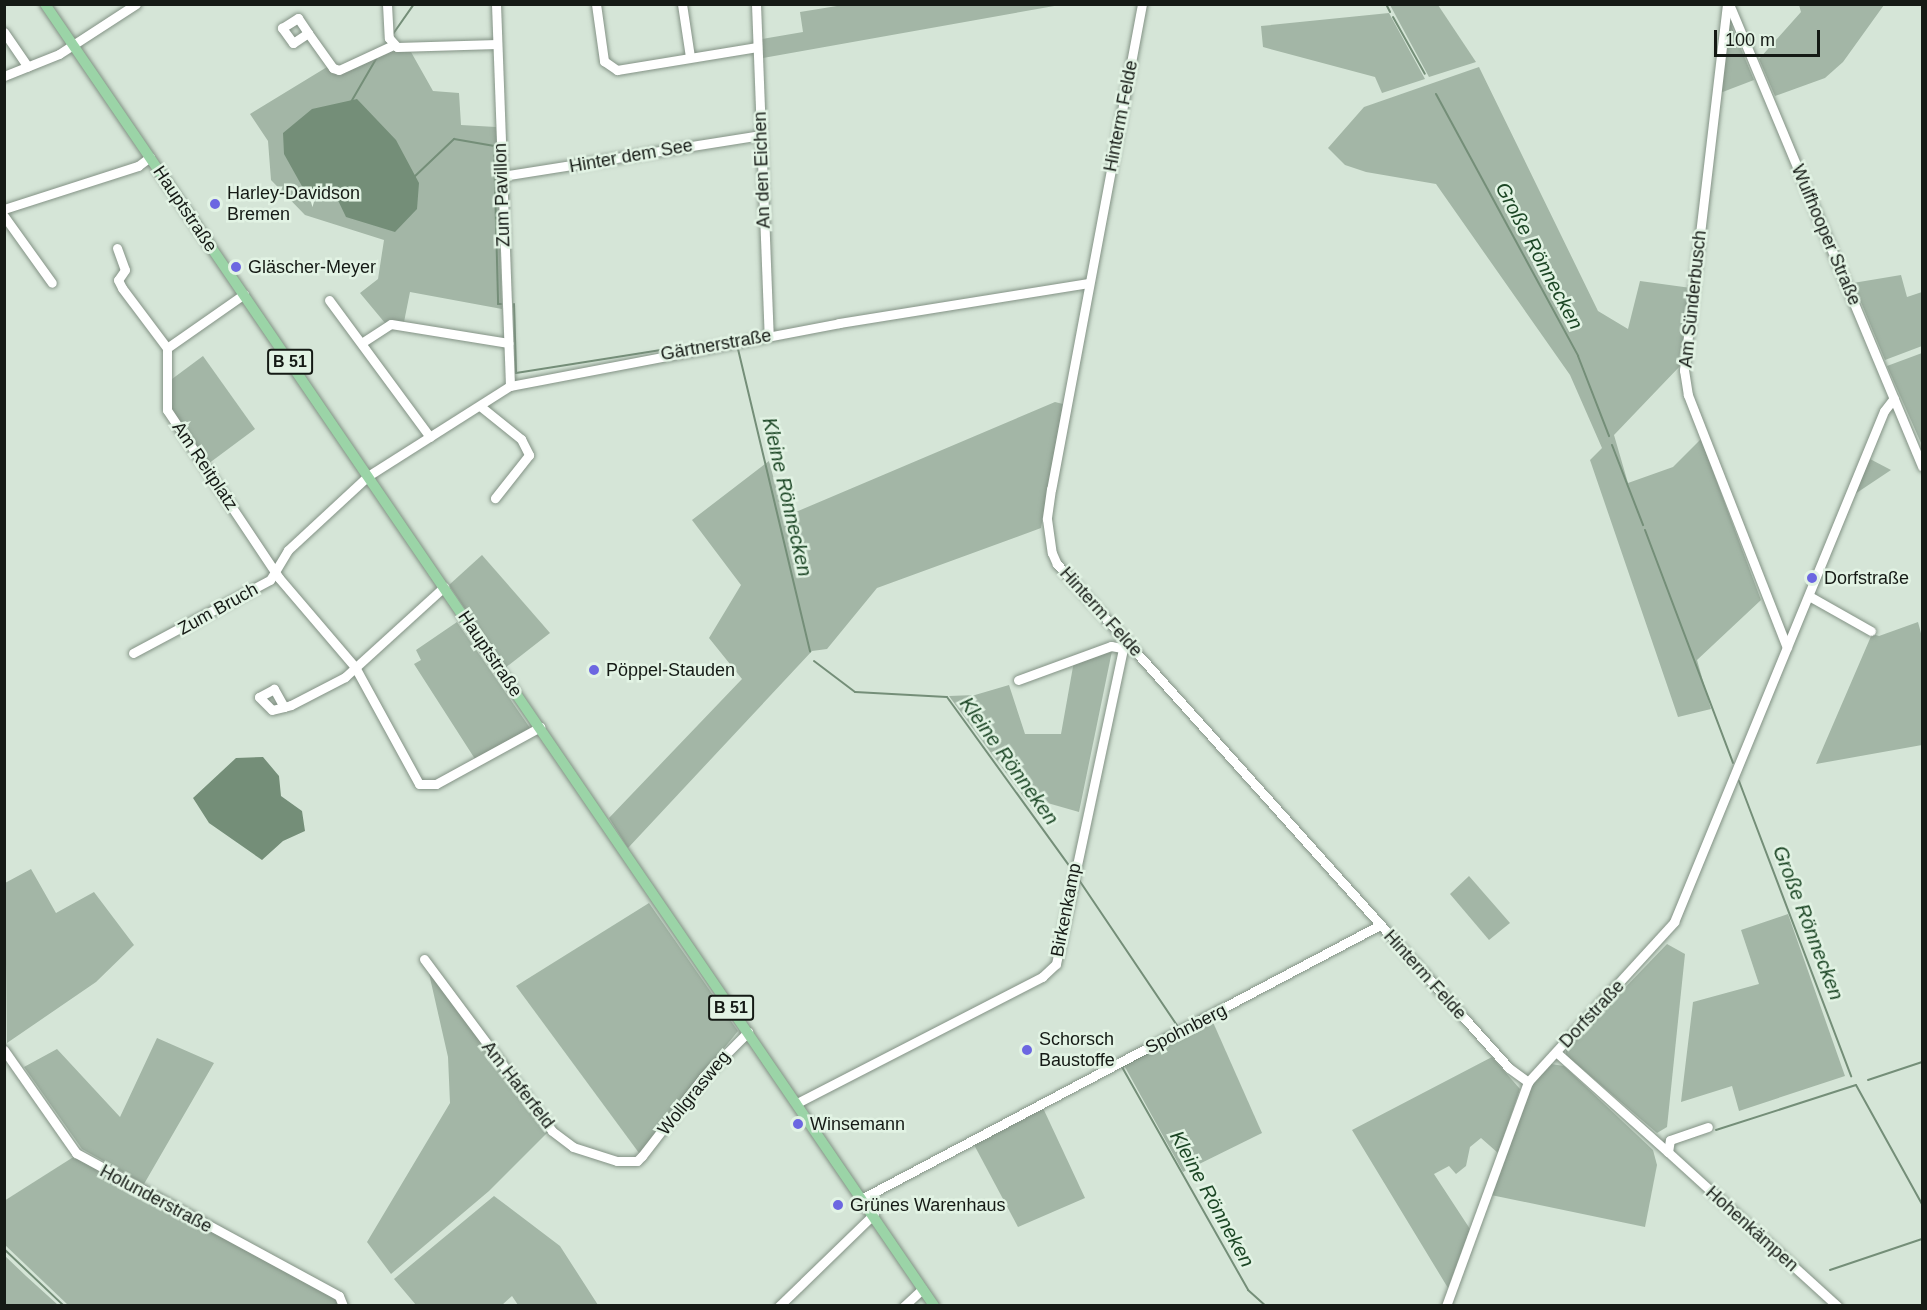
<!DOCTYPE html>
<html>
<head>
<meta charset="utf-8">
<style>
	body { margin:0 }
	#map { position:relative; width:1927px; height:1310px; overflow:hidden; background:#d5e5d7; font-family:Helvetica,sans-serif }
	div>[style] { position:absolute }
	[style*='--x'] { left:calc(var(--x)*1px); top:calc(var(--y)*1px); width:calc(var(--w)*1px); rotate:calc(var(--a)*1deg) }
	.green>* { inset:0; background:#a3b6a6 }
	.water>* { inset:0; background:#748e78 }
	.stream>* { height:2px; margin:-1px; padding:0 1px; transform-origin:1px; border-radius:1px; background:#748e78 }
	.roads { filter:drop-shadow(0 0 2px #839285) drop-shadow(0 0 2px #839285) }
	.minor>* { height:9px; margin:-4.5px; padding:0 4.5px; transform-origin:4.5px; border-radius:4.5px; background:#fff }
	.major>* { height:10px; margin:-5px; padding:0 5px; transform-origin:5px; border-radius:5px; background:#9bd4a7 }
	.dots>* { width:16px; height:16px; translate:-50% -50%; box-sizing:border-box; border:3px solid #e2f3e4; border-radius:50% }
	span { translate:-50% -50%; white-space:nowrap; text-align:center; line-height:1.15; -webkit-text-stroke:5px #e2f3e4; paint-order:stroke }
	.shield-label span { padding:2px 4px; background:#e2f3e4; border:2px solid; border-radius:4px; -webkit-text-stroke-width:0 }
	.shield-label { font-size:16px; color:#151a15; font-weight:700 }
	.street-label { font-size:18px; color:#151a15 }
	.poi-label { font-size:18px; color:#151a15 }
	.left { translate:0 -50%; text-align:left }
	.water-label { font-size:20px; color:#1c4625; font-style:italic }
	.frame { position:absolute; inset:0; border:6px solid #151a15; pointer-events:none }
	.scale { position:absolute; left:1714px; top:30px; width:106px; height:27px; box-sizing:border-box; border:3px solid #151a15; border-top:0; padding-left:8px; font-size:18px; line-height:21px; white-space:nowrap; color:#151a15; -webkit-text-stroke:4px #e2f3e4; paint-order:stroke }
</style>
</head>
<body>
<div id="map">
	<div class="green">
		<i style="clip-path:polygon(843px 5px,843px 4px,1060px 5px,763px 58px,762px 39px,803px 32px,800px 12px)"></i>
		<i style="clip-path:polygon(1390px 5px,1438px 5px,1476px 62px,1429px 77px)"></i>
		<i style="clip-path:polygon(1799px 5px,1884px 5px,1843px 62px,1825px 78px,1775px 96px,1759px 59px,1801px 12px)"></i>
		<i style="clip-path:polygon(1389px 13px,1425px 79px,1382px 93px,1375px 77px,1263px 47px,1261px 26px)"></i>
		<i style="clip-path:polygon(1727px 25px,1731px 25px,1754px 80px,1720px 93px)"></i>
		<i style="clip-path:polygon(385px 51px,411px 52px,433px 91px,459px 93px,461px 125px,496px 127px,502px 309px,410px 292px,404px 322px,385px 323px,360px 293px,378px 279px,384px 240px,305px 215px,271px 180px,268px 141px,250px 114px,327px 67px,333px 74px,344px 72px)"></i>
		<i style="clip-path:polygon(1479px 67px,1598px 311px,1628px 329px,1640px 281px,1691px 288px,1681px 365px,1614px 435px,1628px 483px,1673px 467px,1701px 439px,1761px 600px,1697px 660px,1711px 709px,1678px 717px,1590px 460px,1602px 448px,1570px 375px,1436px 184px,1366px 172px,1345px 165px,1328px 148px,1364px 107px)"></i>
		<i style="clip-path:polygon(1901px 275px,1907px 297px,1922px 292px,1922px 346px,1885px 360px,1853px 283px)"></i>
		<i style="clip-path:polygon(1922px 353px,1922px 442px,1921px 443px,1887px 366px)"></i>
		<i style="clip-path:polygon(203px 356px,255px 429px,208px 464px,169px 407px,168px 382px)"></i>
		<i style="clip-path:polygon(1055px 402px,1063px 404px,1041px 528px,877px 588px,827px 649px,812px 651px,628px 848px,609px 818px,742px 679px,709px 638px,741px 585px,692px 520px,769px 461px,784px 517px)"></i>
		<i style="clip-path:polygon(1870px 459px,1891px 470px,1852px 496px)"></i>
		<i style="clip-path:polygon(482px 555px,550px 633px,505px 668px,449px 585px)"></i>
		<i style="clip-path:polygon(457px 622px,530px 728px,475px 759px,414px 664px,421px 660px,416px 650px)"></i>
		<i style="clip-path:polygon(1918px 622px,1922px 637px,1922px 745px,1816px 764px,1872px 634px,1879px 636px)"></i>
		<i style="clip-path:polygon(1107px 649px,1112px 651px,1079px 812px,1044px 802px,1037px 815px,949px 696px,975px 695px,1009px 685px,1025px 734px,1061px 734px,1074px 661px)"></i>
		<i style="clip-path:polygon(31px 869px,56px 913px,94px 892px,134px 945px,96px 982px,7px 1043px,5px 883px)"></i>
		<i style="clip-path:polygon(1469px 876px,1510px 923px,1489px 940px,1450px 894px)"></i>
		<i style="clip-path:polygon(649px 903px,738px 1031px,639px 1153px,516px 986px)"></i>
		<i style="clip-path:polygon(1788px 914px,1845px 1076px,1739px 1111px,1732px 1086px,1681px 1102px,1693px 1002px,1759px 984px,1741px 930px)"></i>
		<i style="clip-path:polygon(1667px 944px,1685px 954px,1667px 1127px,1657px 1133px,1566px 1055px,1566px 1049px)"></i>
		<i style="clip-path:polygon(428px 969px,549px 1131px,489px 1191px,391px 1274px,367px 1242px,450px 1103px,448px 1057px)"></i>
		<i style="clip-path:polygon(1212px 1020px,1262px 1133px,1183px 1172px,1125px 1067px)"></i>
		<i style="clip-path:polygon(157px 1038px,214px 1063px,144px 1184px,82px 1149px,24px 1067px,57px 1049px,120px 1117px)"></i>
		<i style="clip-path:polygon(1492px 1057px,1520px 1089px,1498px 1153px,1481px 1138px,1470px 1147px,1466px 1166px,1456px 1174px,1449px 1166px,1434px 1174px,1470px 1229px,1448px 1288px,1352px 1130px)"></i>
		<i style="clip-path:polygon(1551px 1064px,1564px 1066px,1653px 1150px,1657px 1165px,1645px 1227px,1491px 1195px,1532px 1084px)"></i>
		<i style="clip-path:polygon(1043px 1108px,1085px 1198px,1018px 1227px,972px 1141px)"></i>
		<i style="clip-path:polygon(75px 1156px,337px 1299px,340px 1305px,68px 1305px,5px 1245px,4px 1201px)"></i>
		<i style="clip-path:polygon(494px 1196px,560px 1246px,598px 1305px,518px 1305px,512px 1296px,502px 1305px,416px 1305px,394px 1279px)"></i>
		<i style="clip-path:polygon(4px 1255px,26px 1276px,58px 1305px,5px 1305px)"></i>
	</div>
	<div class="water">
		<i style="clip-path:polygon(357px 99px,396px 140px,419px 183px,417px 209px,395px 232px,346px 217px,334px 192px,303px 188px,284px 154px,283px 133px,312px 109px)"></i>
		<i style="clip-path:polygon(263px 757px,279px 776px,281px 796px,302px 811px,305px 831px,283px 841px,262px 860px,209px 823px,193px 798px,236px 758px)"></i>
	</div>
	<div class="stream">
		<i style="--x:1386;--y:4;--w:9;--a:63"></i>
		<i style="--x:1393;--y:17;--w:65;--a:60.7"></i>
		<i style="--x:393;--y:34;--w:37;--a:-55"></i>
		<i style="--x:1436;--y:94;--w:298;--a:61.5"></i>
		<i style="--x:1578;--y:356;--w:86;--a:68.8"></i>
		<i style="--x:351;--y:102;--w:50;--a:-59.8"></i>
		<i style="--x:413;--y:178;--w:57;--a:-43.6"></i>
		<i style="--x:454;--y:139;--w:41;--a:9.9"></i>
		<i style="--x:494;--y:146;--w:158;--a:88.5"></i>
		<i style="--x:498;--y:304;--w:3;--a:0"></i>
		<i style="--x:514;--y:304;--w:69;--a:88.3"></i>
		<i style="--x:516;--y:373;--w:217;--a:-9"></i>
		<i style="--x:738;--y:349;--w:311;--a:76.6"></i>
		<i style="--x:1612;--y:445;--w:86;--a:68.8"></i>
		<i style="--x:1645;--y:530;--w:249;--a:69.3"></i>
		<i style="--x:814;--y:661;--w:51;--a:37.1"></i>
		<i style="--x:855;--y:692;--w:92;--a:3.1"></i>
		<i style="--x:947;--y:697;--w:211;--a:54.1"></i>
		<i style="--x:1739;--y:781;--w:316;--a:69.2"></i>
		<i style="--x:1079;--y:880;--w:177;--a:56"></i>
		<i style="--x:1183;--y:1035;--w:69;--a:152.3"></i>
		<i style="--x:1122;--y:1067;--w:256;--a:60.5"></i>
		<i style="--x:1248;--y:1290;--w:24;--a:42"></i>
		<i style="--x:1868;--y:1080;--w:57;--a:-18.4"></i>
		<i style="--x:1716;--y:1130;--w:147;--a:-17.8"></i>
		<i style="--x:1856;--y:1085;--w:136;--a:61"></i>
		<i style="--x:4;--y:1249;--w:83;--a:43.5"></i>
		<i style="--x:1830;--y:1270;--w:97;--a:-18.6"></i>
	</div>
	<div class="roads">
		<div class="minor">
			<i style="--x:387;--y:4;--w:34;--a:87"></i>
			<i style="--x:389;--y:38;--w:12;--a:48"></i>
			<i style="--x:397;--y:47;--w:100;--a:-1.7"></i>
			<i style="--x:496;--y:4;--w:382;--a:87.9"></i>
			<i style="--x:596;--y:4;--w:58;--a:82"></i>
			<i style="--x:604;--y:61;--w:16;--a:35"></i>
			<i style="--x:617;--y:70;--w:142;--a:-9.3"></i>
			<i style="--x:682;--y:4;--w:54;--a:81.4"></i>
			<i style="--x:756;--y:4;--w:332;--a:87.8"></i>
			<i style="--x:1142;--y:4;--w:493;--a:100.6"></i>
			<i style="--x:1051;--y:489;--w:30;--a:98"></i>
			<i style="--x:1047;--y:519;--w:34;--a:82"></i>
			<i style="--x:1052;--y:553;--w:12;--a:66"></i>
			<i style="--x:1057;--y:564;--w:677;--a:48.11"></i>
			<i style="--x:1509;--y:1068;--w:24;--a:36"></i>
			<i style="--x:1727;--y:4;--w:369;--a:96.7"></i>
			<i style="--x:1684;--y:370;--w:25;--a:81"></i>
			<i style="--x:1688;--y:395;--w:271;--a:68.6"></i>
			<i style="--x:1729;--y:4;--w:501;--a:67.33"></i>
			<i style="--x:4;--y:32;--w:42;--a:55.6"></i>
			<i style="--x:308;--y:33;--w:18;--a:146"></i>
			<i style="--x:293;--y:43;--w:19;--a:-126"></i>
			<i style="--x:282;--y:28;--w:19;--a:-32"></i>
			<i style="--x:298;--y:18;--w:18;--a:56"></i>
			<i style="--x:308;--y:33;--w:43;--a:54.5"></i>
			<i style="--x:333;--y:68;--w:6;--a:18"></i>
			<i style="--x:339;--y:70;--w:60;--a:-24.8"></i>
			<i style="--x:4;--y:76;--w:59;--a:-21.8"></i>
			<i style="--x:59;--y:54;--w:92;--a:-33"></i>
			<i style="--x:502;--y:176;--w:261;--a:-9"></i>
			<i style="--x:4;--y:209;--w:141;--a:-17.8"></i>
			<i style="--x:138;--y:166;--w:15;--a:-37"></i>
			<i style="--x:4;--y:216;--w:82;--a:54.4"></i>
			<i style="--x:117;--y:248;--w:23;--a:70"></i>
			<i style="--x:125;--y:270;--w:12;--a:125"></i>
			<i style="--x:118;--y:280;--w:9;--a:63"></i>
			<i style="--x:122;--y:288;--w:75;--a:53.1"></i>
			<i style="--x:329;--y:300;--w:170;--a:53.6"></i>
			<i style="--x:363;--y:342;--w:33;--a:-33"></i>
			<i style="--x:391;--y:324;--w:119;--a:9.2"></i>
			<i style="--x:167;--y:348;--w:62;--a:90"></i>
			<i style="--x:167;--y:410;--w:202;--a:56.3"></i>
			<i style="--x:279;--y:578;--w:117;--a:49.5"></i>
			<i style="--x:355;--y:667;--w:133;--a:61.3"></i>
			<i style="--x:419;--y:784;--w:17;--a:0"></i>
			<i style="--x:436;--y:784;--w:119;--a:-28.7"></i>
			<i style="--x:167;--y:348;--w:94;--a:-35"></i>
			<i style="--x:480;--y:406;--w:53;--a:38.8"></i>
			<i style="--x:521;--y:439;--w:18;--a:63"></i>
			<i style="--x:529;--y:455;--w:55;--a:128.3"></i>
			<i style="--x:1809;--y:596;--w:71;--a:29.4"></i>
			<i style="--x:133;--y:653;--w:155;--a:-28.1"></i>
			<i style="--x:270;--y:580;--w:35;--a:-59"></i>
			<i style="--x:288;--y:550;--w:109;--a:-42.8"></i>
			<i style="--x:368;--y:476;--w:168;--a:-32.4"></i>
			<i style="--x:510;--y:386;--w:335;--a:-10.8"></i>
			<i style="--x:839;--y:323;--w:253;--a:-9.1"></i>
			<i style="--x:1018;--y:680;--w:99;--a:-20.1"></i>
			<i style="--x:1111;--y:646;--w:10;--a:11"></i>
			<i style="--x:284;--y:707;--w:21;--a:-119"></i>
			<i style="--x:274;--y:689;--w:17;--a:152"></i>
			<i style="--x:259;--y:697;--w:18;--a:45"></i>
			<i style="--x:272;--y:710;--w:12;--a:-14"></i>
			<i style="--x:284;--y:707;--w:7;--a:-16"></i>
			<i style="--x:291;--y:705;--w:61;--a:-27.4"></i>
			<i style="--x:345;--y:677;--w:134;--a:-42.3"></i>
			<i style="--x:424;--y:959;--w:214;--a:53.3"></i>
			<i style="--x:552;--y:1131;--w:26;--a:37"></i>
			<i style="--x:573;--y:1147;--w:46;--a:17.7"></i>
			<i style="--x:617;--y:1161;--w:20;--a:0"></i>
			<i style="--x:637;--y:1161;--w:7;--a:-45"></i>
			<i style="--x:642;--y:1156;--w:100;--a:-52.3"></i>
			<i style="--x:703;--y:1077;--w:64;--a:-45"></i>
			<i style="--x:4;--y:1050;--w:126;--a:55"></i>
			<i style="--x:76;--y:1153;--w:299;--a:28.5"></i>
			<i style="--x:339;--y:1296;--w:11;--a:68"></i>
			<i style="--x:1556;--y:1052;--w:150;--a:41.8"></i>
			<i style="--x:1668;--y:1152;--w:12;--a:-81"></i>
			<i style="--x:1670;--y:1140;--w:40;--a:-18.9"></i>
			<i style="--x:797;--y:1103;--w:276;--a:-27.2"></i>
			<i style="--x:1042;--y:977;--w:19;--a:-43"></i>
			<i style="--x:1056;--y:964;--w:332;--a:-78"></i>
			<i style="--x:1668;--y:1152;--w:229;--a:42.3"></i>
			<i style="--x:863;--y:1198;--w:585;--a:-27.84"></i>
			<i style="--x:779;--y:1306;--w:132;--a:-44.1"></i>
			<i style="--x:904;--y:1306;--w:25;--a:-43"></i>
			<i style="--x:1446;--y:1306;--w:239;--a:-69.9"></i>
			<i style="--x:1528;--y:1082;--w:217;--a:-47.6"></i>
			<i style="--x:1674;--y:922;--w:552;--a:-67.66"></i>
			<i style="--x:1884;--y:411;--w:16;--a:-52"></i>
		</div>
		<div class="major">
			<i style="--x:45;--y:4;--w:1577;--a:55.67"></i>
		</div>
	</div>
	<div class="dots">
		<i style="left:215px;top:204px;background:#6c67e1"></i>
		<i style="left:236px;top:267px;background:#6c67e1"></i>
		<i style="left:1812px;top:578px;background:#6c67e1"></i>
		<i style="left:594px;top:670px;background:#6c67e1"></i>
		<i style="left:1027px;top:1050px;background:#6c67e1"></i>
		<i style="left:798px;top:1124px;background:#6c67e1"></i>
		<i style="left:838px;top:1205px;background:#6c67e1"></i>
	</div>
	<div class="shield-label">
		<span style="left:290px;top:362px">B 51</span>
		<span style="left:731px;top:1008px">B 51</span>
	</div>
	<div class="street-label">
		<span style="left:1121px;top:116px;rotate:-79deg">Hinterm Felde</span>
		<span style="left:631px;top:156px;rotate:-10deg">Hinter dem See</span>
		<span style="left:762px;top:170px;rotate:-92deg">An den Eichen</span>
		<span style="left:502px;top:195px;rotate:-92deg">Zum Pavillon</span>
		<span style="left:185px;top:209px;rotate:56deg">Hauptstraße</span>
		<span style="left:1826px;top:235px;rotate:67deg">Wulfhooper Straße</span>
		<span style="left:1693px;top:299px;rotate:-84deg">Am Sünderbusch</span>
		<span style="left:716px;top:345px;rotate:-10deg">Gärtnerstraße</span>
		<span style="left:205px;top:466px;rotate:56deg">Am Reitplatz</span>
		<span style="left:218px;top:609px;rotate:-29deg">Zum Bruch</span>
		<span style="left:1101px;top:612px;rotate:48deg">Hinterm Felde</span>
		<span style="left:490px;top:654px;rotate:56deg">Hauptstraße</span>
		<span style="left:1066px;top:910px;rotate:-79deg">Birkenkamp</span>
		<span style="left:1425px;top:975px;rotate:48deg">Hinterm Felde</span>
		<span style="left:1592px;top:1014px;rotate:-47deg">Dorfstraße</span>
		<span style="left:1186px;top:1029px;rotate:-27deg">Spohnberg</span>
		<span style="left:518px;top:1085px;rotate:52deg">Am Haferfeld</span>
		<span style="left:694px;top:1093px;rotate:-51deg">Wollgrasweg</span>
		<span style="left:156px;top:1199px;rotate:28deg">Holunderstraße</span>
		<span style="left:1752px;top:1229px;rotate:42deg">Hohenkämpen</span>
	</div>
	<div class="poi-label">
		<span class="left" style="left:227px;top:204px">Harley-Davidson<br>Bremen</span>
		<span class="left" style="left:248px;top:267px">Gläscher-Meyer</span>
		<span class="left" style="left:1824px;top:578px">Dorfstraße</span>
		<span class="left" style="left:606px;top:670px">Pöppel-Stauden</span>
		<span class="left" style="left:1039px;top:1050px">Schorsch<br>Baustoffe</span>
		<span class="left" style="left:810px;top:1124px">Winsemann</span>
		<span class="left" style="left:850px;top:1205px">Grünes Warenhaus</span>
	</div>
	<div class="water-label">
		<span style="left:1539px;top:256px;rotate:62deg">Große Rönnecken</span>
		<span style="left:787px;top:497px;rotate:77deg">Kleine Rönnecken</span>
		<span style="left:1009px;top:761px;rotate:54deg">Kleine Rönneken</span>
		<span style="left:1808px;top:923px;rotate:69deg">Große Rönnecken</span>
		<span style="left:1212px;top:1199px;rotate:61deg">Kleine Rönneken</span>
	</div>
	<div class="frame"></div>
	<div class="scale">100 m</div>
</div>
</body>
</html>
